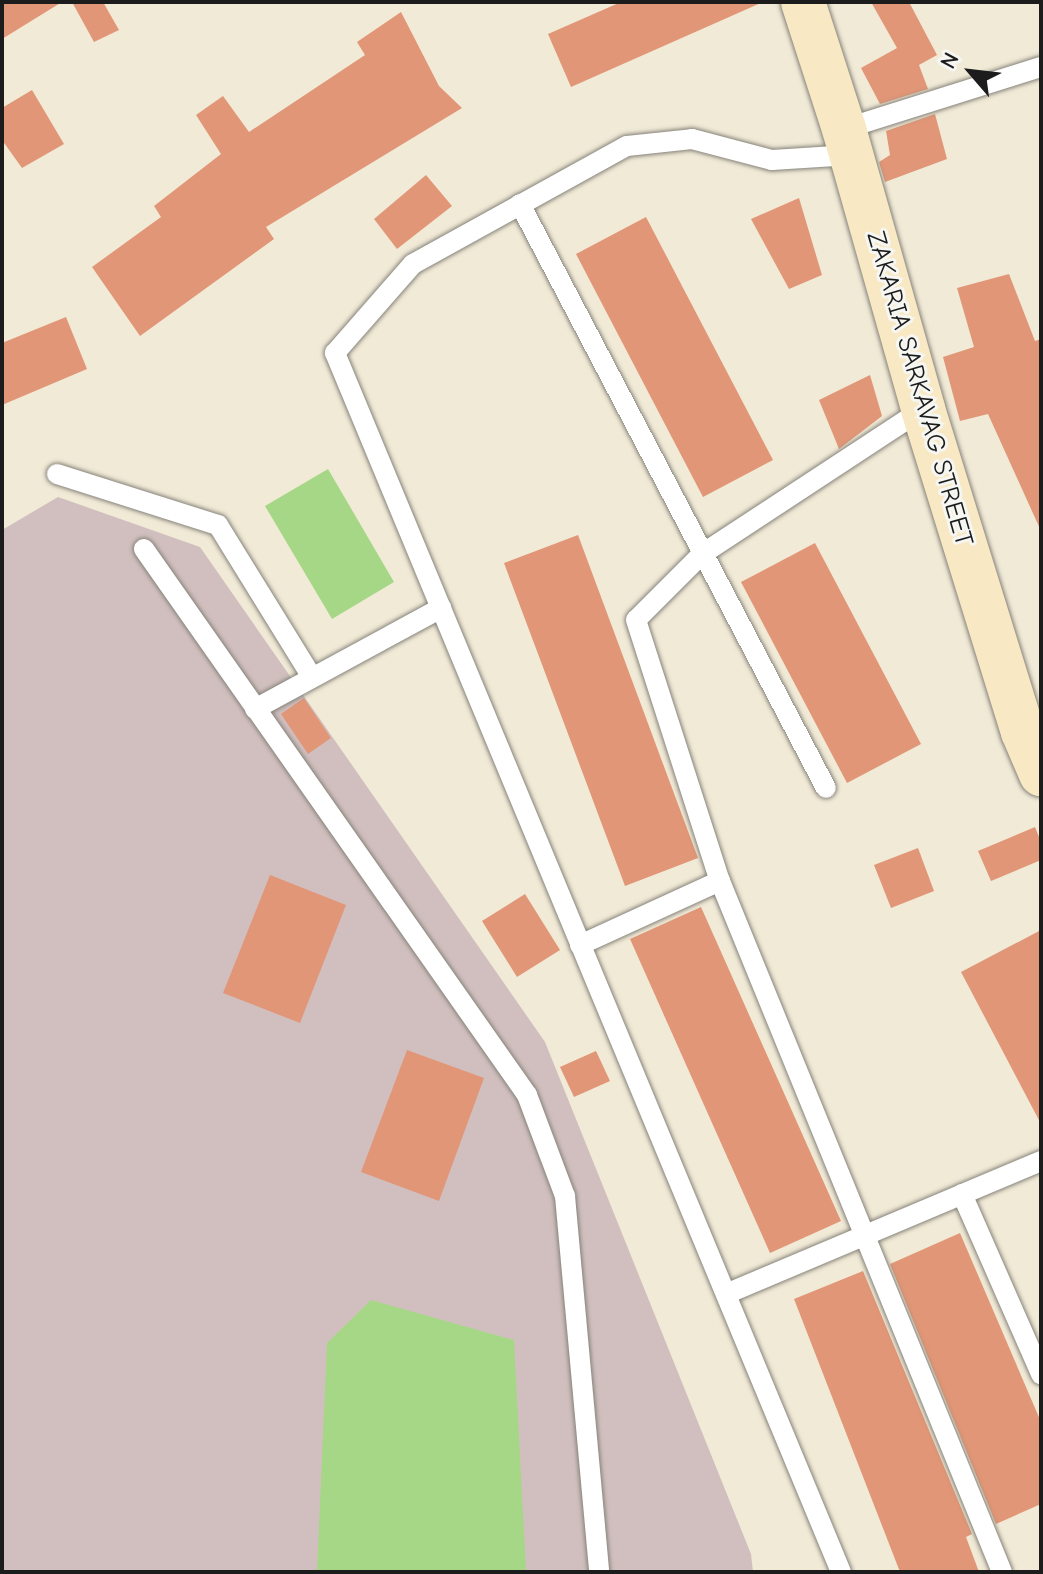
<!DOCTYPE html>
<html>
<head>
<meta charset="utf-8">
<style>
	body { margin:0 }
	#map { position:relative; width:1043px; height:1574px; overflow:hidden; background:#f1ead7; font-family:"Comic Neue",sans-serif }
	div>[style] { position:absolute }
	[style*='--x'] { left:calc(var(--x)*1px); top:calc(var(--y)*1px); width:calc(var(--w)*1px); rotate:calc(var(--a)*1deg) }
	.industrial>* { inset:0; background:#d1bfbf }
	.green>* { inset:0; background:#a6d786 }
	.building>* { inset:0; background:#e19677 }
	.roads { filter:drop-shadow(0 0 2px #86837a) drop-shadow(0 0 2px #86837a) }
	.lane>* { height:20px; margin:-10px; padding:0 10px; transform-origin:10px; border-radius:10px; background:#fff }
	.secondary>* { height:44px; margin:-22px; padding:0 22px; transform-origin:22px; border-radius:22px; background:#f8e8c3 }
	span { translate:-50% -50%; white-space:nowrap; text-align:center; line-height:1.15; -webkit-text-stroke:6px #f6f6f2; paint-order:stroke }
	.street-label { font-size:26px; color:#1c1c1c }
	.frame { position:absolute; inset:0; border:4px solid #1c1c1c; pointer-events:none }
	.north { position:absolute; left:931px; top:32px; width:80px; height:80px; -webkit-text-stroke:6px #f6f6f2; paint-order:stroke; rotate:298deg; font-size:22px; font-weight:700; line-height:32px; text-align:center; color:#1c1c1c }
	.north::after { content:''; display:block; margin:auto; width:28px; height:36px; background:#1c1c1c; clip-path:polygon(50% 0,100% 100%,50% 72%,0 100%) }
</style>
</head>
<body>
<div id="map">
	<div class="industrial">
		<i style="clip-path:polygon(58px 497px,200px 547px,545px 1042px,751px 1554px,753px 1572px,2px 1572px,2px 530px)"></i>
	</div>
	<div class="green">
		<i style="clip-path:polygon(328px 469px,394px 582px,332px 619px,265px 506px)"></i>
		<i style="clip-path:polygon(371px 1300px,514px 1340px,526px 1572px,317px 1572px,327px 1343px)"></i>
	</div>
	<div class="building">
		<i style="clip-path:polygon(2px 2px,62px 2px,2px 39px)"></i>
		<i style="clip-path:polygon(72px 2px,103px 2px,119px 30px,94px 42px)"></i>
		<i style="clip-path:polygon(621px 2px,763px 2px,571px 87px,548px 34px)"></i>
		<i style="clip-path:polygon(871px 2px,909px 2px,937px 55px,919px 65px,928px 89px,880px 104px,861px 68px,897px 48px)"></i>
		<i style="clip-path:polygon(401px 12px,439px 86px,462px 108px,266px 227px,274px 239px,140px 336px,92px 267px,161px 217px,154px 206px,221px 154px,196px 115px,223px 96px,249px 132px,365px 55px,357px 42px)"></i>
		<i style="clip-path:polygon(32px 90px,64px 144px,22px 168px,2px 140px,2px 108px)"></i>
		<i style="clip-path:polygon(935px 114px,947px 159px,885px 182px,879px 162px,890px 155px,886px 131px)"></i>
		<i style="clip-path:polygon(426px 175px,452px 206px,397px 249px,374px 219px)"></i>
		<i style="clip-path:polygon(799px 198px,822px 275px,789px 289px,751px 219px)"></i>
		<i style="clip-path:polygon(646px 217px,773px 460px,703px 497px,576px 254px)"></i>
		<i style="clip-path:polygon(1009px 274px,1035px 341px,1041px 339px,1041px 531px,988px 414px,960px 421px,943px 357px,974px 347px,957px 288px)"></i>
		<i style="clip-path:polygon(66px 317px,87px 369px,2px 405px,2px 343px)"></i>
		<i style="clip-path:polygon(870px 375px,882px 416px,839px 449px,819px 400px)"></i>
		<i style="clip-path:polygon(578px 535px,698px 858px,625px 886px,504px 563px)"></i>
		<i style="clip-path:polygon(815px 543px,921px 744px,847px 783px,741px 582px)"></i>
		<i style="clip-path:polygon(304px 698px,331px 738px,308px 754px,281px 714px)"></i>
		<i style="clip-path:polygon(1035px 827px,1041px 842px,1041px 860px,991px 881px,978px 851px)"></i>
		<i style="clip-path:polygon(918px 848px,934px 891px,891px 908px,874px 865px)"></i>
		<i style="clip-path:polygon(270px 875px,346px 905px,300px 1023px,223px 993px)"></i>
		<i style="clip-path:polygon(525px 894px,560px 950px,517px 977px,482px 921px)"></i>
		<i style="clip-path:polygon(701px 907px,841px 1221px,770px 1253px,630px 939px)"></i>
		<i style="clip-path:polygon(1041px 930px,1041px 1124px,961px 972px)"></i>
		<i style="clip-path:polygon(407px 1050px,484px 1078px,439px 1201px,361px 1172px)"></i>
		<i style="clip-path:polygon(596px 1051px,610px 1081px,574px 1097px,560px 1067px)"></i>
		<i style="clip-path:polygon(960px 1233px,1041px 1422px,1041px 1504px,996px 1524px,890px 1264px)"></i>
		<i style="clip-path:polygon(863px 1271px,972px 1534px,966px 1537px,979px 1572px,900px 1572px,794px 1299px)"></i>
	</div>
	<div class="roads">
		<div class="lane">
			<i style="--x:844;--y:129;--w:207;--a:-17.5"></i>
			<i style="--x:520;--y:204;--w:659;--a:62.35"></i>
			<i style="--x:923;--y:409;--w:264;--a:146.7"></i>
			<i style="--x:702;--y:554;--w:93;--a:135"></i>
			<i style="--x:636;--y:620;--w:274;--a:72.2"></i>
			<i style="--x:720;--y:881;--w:746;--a:67.8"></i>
			<i style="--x:57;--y:474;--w:169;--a:17.6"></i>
			<i style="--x:218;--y:525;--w:179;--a:58.3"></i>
			<i style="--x:144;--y:549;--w:667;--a:54.95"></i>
			<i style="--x:527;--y:1095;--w:108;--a:69.4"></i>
			<i style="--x:565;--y:1196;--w:378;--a:84.8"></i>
			<i style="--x:255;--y:709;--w:212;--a:-28.5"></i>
			<i style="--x:580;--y:945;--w:154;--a:-24.6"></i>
			<i style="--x:962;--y:1194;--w:197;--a:66.3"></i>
			<i style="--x:726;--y:1294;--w:342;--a:-22.9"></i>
			<i style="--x:841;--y:1572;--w:1320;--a:-112.54"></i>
			<i style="--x:335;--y:353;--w:118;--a:-48.8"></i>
			<i style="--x:413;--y:264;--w:244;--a:-28.9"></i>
			<i style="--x:627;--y:146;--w:65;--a:-6.1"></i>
			<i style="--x:692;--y:139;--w:83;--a:14.7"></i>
			<i style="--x:772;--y:160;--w:79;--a:-3.6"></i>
		</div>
		<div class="secondary">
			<i style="--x:803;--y:2;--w:133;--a:72.1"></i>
			<i style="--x:844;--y:129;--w:291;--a:74.2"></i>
			<i style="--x:923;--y:409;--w:338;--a:72.8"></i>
			<i style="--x:1023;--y:732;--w:46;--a:66.8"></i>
		</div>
	</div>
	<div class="street-label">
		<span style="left:919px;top:389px;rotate:74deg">ZAKARIA SARKAVAG STREET</span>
	</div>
	<div class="frame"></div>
	<div class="north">N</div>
</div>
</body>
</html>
